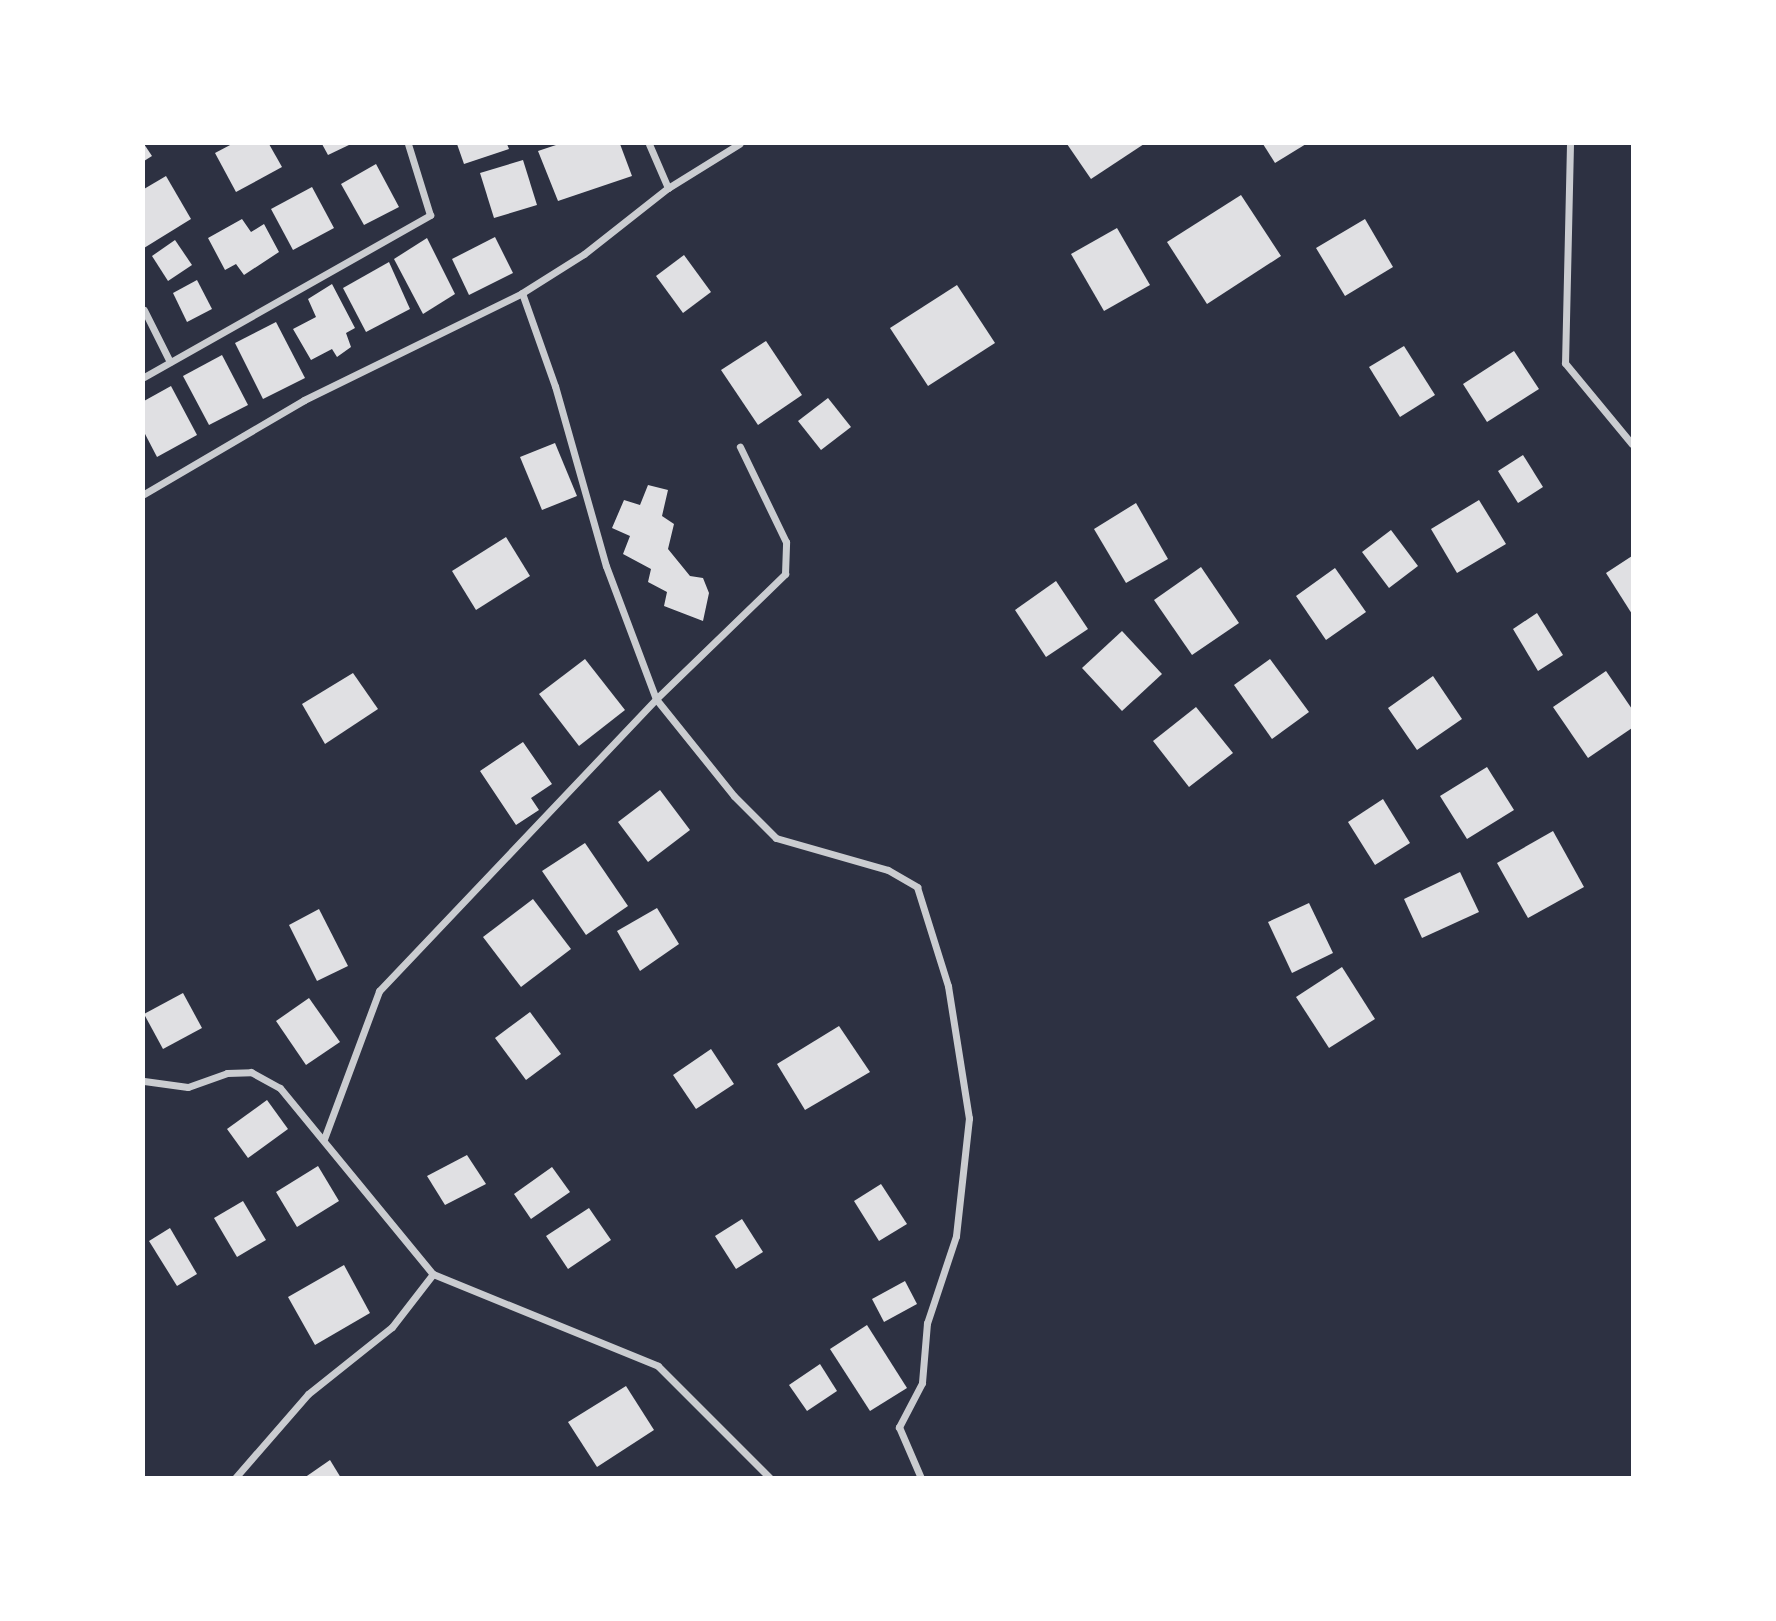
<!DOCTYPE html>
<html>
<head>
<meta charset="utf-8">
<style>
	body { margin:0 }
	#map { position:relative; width:1776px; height:1621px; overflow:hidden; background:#2d3142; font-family:Arial,sans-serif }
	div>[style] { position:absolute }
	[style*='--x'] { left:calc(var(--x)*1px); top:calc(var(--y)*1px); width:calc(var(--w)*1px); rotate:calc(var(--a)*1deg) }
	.building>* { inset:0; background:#e0e0e3 }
	.minor>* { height:7px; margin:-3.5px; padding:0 3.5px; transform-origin:3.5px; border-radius:3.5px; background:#caccd0 }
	span { translate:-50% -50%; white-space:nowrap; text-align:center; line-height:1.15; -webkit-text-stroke:6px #fff; paint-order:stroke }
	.frame { position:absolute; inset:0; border:145px solid #fff; pointer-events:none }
</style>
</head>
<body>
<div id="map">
	<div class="building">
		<i style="clip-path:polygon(144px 144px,152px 156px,144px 161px)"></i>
		<i style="clip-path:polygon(232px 144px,269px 144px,282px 167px,236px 192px,215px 153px)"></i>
		<i style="clip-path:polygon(322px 144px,351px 144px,328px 155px)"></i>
		<i style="clip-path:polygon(457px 144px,507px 144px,509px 149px,464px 164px)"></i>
		<i style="clip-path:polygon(559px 144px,620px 144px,632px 176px,558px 201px,538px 151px)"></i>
		<i style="clip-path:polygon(1067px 144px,1144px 144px,1091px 179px)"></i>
		<i style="clip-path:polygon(1263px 144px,1306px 144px,1275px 163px)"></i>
		<i style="clip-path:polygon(523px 160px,537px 205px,494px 218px,480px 173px)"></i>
		<i style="clip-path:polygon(376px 164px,399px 207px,364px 225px,341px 184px)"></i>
		<i style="clip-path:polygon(166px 176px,191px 219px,144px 248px,144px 189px)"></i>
		<i style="clip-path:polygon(312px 187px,334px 228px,293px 250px,271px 209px)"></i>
		<i style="clip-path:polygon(1241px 195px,1281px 256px,1207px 304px,1167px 242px)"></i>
		<i style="clip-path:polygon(242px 219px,251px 232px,264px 224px,279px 252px,244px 275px,236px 264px,225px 270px,208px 238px)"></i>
		<i style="clip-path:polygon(1365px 219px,1393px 267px,1345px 296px,1316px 248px)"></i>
		<i style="clip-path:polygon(1117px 228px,1150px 285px,1104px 311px,1071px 254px)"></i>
		<i style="clip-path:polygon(495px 237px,513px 273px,469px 295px,452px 259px)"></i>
		<i style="clip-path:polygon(427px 238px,455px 294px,423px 314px,394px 259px)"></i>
		<i style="clip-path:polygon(175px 240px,192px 265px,168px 281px,152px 256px)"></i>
		<i style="clip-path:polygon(684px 255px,711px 292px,683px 313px,656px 276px)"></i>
		<i style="clip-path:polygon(389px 262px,410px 309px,366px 332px,343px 288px)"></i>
		<i style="clip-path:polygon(197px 280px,212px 309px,187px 322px,173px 293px)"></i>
		<i style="clip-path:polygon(332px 284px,355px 328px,346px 333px,351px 347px,337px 357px,332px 349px,311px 360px,293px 329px,316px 317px,308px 299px)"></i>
		<i style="clip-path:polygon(957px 285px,995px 343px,928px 386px,890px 328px)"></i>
		<i style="clip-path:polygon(276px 322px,305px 378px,263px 399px,235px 343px)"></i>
		<i style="clip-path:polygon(766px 341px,802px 395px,758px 425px,721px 370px)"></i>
		<i style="clip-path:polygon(1404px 346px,1435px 395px,1400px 417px,1369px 367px)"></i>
		<i style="clip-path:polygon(1514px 351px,1539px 389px,1487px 422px,1463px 384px)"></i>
		<i style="clip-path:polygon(222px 355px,248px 405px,209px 425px,183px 376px)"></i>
		<i style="clip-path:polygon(171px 386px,197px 435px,157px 457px,144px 432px,144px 401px)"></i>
		<i style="clip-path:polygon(828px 398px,851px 427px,821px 450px,798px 421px)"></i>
		<i style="clip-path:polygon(555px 443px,577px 496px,542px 510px,520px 457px)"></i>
		<i style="clip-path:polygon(1523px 455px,1543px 487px,1518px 503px,1498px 471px)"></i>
		<i style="clip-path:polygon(648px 485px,668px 490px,662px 516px,674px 524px,668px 549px,690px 576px,703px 578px,709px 593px,703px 621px,664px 606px,667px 592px,648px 582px,651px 569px,623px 554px,630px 536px,612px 528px,624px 500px,640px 505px)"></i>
		<i style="clip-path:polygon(1479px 500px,1506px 544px,1457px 573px,1431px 529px)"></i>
		<i style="clip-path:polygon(1136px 503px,1168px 559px,1126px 583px,1094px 529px)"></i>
		<i style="clip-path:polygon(1391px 530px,1418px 566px,1389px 588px,1362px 552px)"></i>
		<i style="clip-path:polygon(506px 537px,530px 576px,476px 610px,452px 571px)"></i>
		<i style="clip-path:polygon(1632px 556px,1632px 614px,1606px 573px)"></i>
		<i style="clip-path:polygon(1201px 567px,1239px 623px,1192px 655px,1154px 600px)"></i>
		<i style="clip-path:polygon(1335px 568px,1366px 612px,1326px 640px,1296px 596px)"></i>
		<i style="clip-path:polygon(1056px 581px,1088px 629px,1046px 657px,1015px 610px)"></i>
		<i style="clip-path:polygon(1537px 613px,1563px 655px,1538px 671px,1513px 629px)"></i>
		<i style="clip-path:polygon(1122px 631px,1162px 674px,1122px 711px,1082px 668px)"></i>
		<i style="clip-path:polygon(585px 659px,625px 710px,579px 746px,539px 694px)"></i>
		<i style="clip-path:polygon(1270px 659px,1309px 712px,1272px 739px,1234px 685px)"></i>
		<i style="clip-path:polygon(1606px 671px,1632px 709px,1632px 728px,1588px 758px,1553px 707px)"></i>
		<i style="clip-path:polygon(353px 673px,378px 709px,325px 744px,302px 704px)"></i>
		<i style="clip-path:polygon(1433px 676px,1462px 719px,1417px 750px,1388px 708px)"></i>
		<i style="clip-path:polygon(1196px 707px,1233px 753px,1189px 787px,1153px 741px)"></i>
		<i style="clip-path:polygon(523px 742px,552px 784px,531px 798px,539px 810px,516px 825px,480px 771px)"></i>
		<i style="clip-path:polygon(1487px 767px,1514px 810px,1467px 839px,1440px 796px)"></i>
		<i style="clip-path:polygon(660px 790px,690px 830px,648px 862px,618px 822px)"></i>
		<i style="clip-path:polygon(1383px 799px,1410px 843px,1375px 865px,1348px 822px)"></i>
		<i style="clip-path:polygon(1553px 831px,1584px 887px,1528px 918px,1497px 863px)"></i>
		<i style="clip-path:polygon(585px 843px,628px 906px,586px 935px,542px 871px)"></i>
		<i style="clip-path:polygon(1460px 872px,1479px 912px,1422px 938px,1404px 899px)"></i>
		<i style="clip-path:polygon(533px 899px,571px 949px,521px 987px,483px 937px)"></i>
		<i style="clip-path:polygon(1309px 903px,1333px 953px,1292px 973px,1268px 922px)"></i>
		<i style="clip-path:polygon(657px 908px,679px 944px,640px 971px,617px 931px)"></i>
		<i style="clip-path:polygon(319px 909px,348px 966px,317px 981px,289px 925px)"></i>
		<i style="clip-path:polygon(1342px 967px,1375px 1019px,1329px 1048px,1296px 997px)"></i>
		<i style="clip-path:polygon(183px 993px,202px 1028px,163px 1049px,144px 1014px)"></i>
		<i style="clip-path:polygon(309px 998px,340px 1042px,306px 1065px,276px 1021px)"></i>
		<i style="clip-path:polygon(530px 1012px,561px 1054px,526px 1080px,495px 1038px)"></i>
		<i style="clip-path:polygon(839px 1026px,870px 1072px,805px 1110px,777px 1064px)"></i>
		<i style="clip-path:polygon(711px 1049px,734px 1084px,696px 1109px,673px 1075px)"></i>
		<i style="clip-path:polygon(267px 1100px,288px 1129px,248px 1158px,227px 1129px)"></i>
		<i style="clip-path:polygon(467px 1155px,486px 1184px,445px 1205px,427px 1176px)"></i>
		<i style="clip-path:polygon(318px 1166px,339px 1201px,297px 1227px,276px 1192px)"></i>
		<i style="clip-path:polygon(552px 1167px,570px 1192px,531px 1219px,514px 1194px)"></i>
		<i style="clip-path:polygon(881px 1184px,907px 1224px,879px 1241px,854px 1201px)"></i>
		<i style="clip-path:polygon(243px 1201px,266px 1240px,237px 1257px,214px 1218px)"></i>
		<i style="clip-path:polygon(589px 1208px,611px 1240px,568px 1269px,546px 1236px)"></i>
		<i style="clip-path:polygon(742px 1219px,763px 1252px,736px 1269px,715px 1236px)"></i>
		<i style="clip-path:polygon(170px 1228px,197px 1274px,177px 1286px,149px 1241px)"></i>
		<i style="clip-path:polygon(344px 1265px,370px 1313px,315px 1345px,288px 1297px)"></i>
		<i style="clip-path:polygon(905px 1281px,917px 1304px,884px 1322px,872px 1299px)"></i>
		<i style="clip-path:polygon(867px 1325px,907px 1388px,870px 1411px,830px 1349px)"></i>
		<i style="clip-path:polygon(820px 1364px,837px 1391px,807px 1411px,789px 1385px)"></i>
		<i style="clip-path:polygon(626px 1386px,654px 1430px,597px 1467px,568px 1422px)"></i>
		<i style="clip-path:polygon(330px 1460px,341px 1478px,304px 1478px)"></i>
	</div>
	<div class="minor">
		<i style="--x:649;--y:144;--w:48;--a:66.6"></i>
		<i style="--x:668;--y:188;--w:84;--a:-31.8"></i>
		<i style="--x:1570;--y:144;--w:219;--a:91.3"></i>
		<i style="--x:1565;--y:363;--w:105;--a:50.4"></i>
		<i style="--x:522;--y:293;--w:99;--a:70.5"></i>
		<i style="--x:555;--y:386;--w:187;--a:74.2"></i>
		<i style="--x:606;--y:566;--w:142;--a:69.4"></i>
		<i style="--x:656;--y:699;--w:124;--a:51.2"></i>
		<i style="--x:734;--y:796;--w:59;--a:45"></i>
		<i style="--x:776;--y:838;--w:116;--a:15.9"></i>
		<i style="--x:888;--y:870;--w:34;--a:30"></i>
		<i style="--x:917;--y:887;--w:104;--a:72.6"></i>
		<i style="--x:948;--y:986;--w:134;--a:81"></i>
		<i style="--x:969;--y:1118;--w:119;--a:96.3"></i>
		<i style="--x:956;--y:1236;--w:92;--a:108.4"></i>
		<i style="--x:927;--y:1323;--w:60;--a:94.8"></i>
		<i style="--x:922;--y:1383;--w:50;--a:117.6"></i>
		<i style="--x:899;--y:1427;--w:56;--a:66.7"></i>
		<i style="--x:144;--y:310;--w:58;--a:63.4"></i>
		<i style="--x:144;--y:377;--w:329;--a:-29.5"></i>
		<i style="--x:430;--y:215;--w:74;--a:-107.2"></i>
		<i style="--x:144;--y:494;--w:186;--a:-30.4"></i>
		<i style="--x:304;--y:400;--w:243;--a:-26.1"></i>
		<i style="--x:522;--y:293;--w:73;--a:-32.2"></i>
		<i style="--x:584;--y:254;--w:107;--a:-38.2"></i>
		<i style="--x:144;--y:1081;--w:44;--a:7.8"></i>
		<i style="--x:188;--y:1087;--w:41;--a:-19.7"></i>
		<i style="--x:227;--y:1073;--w:24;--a:-2"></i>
		<i style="--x:251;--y:1072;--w:33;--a:29"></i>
		<i style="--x:280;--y:1088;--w:241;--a:50.6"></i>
		<i style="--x:433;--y:1274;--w:243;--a:22.2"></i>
		<i style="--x:658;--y:1366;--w:158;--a:45"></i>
		<i style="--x:324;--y:1139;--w:158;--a:-69.6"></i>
		<i style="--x:379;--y:991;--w:402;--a:-46.5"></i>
		<i style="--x:656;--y:699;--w:180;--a:-44.1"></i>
		<i style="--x:785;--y:574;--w:32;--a:-88"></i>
		<i style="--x:786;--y:542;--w:106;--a:-115.8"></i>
		<i style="--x:235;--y:1478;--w:111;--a:-49"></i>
		<i style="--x:308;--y:1394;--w:107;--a:-38.6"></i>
		<i style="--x:392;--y:1327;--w:67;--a:-52.3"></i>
	</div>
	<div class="frame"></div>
</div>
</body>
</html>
